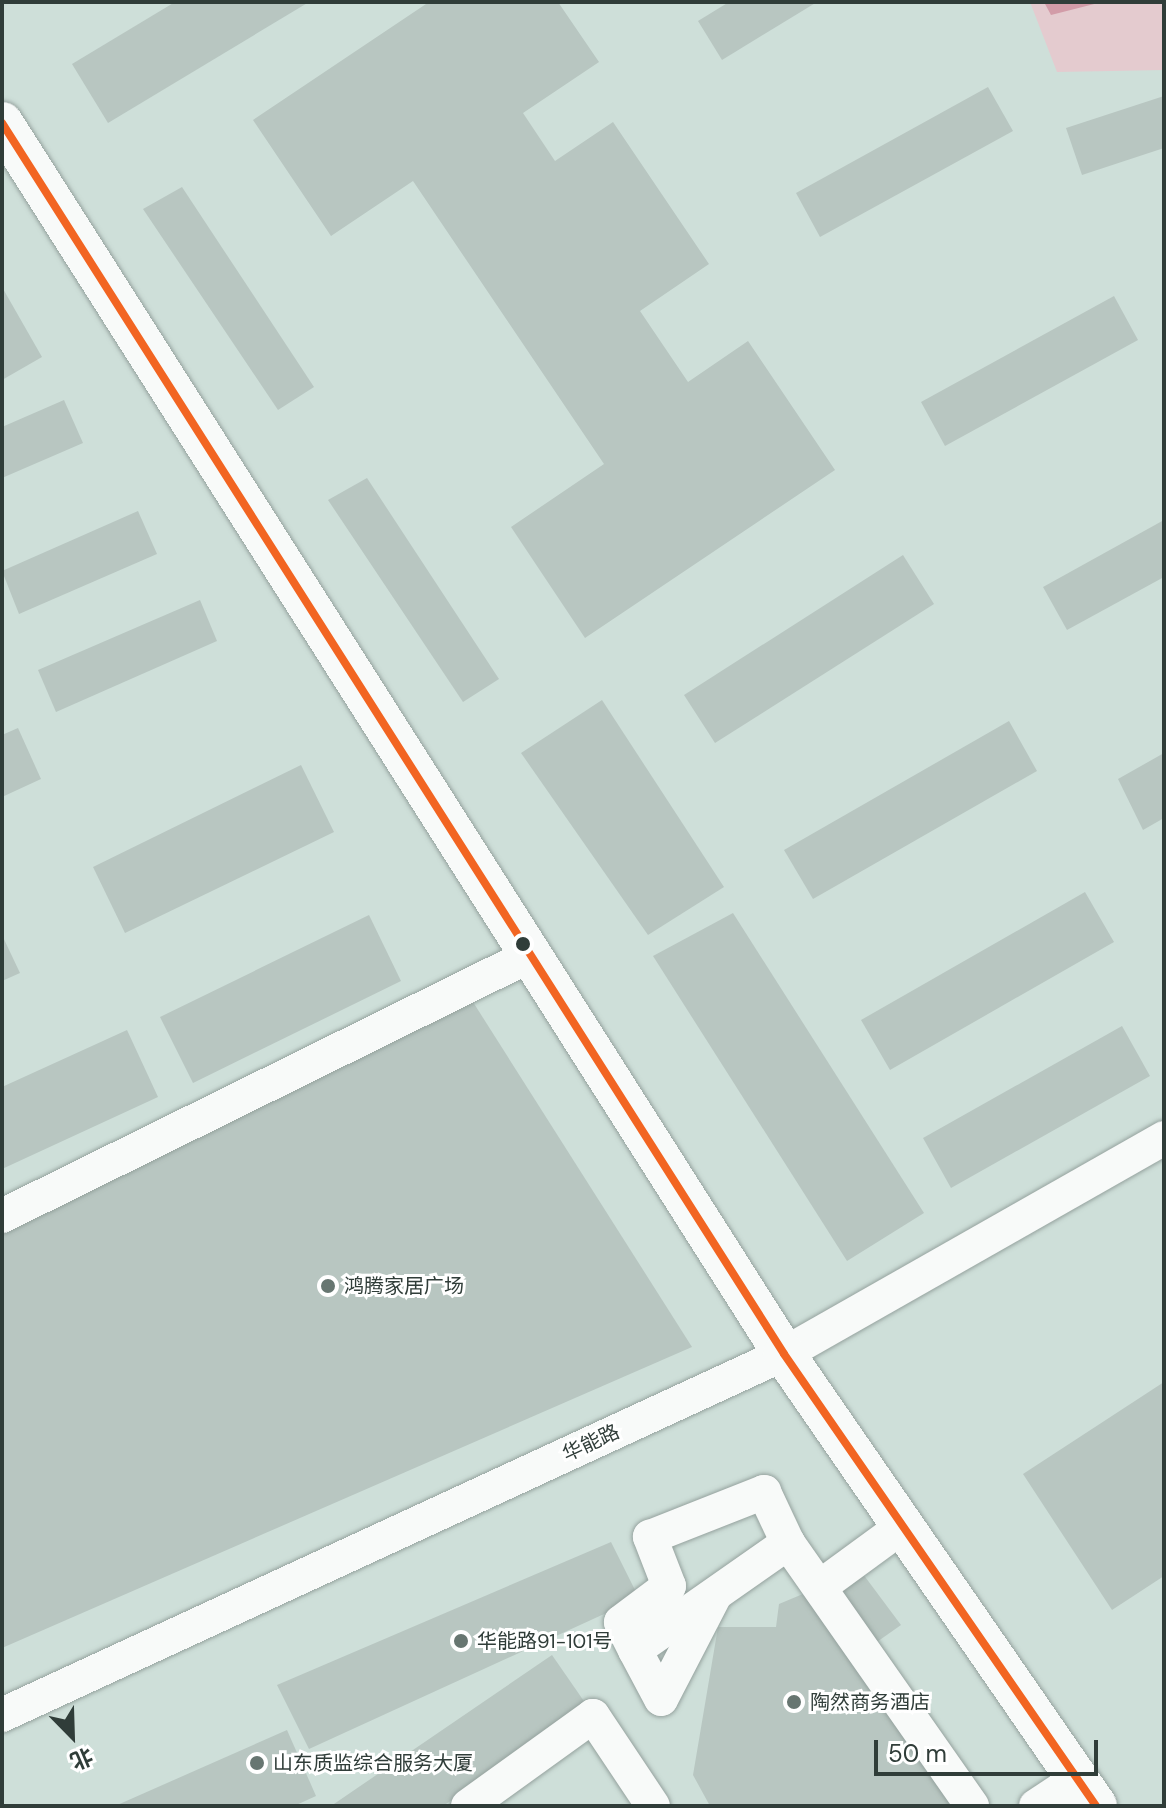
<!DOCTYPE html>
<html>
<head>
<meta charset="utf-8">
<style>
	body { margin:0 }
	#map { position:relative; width:1166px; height:1808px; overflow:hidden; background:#cedfd9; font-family:"DM Sans","Noto Sans SC",sans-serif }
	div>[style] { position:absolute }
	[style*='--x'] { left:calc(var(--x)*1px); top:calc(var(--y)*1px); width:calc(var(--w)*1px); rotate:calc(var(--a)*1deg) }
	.green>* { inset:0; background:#e4cbcf }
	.water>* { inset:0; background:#d29ca8 }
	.building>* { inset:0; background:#b8c6c1 }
	.roads { filter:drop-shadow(0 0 2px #95a29e) drop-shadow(0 0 2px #95a29e) }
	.minor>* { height:34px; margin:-17px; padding:0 17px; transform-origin:17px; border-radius:17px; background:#f8faf9 }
	.major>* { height:42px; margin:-21px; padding:0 21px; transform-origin:21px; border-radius:21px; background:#f8faf9 }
	.bus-1>* { height:8px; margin:-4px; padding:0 4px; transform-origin:4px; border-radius:4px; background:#f26522 }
	.dots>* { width:22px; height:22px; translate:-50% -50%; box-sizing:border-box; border:4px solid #fff; border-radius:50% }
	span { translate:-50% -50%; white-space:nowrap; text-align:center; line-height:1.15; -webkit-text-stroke:6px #fff; paint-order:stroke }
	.poi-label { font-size:20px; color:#303d39 }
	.left { translate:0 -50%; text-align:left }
	.street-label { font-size:20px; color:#303d39 }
	.frame { position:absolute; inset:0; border:4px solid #303d39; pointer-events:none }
	.north { position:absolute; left:32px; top:1696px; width:80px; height:80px; -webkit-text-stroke:6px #fff; paint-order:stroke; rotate:157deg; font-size:22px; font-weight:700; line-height:32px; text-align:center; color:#303d39 }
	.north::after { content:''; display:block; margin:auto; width:28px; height:36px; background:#303d39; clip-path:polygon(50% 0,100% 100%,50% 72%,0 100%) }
	.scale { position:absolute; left:874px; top:1740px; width:224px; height:36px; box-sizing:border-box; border:4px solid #303d39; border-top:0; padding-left:10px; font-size:24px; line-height:28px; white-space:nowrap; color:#303d39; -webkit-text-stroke:6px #fff; paint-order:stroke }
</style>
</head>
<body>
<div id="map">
	<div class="green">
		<i style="clip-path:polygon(1030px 2px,1164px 2px,1164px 70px,1057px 72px)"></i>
	</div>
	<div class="water">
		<i style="clip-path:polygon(1044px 2px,1102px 2px,1051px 15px)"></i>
	</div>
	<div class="building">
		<i style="clip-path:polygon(175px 2px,309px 2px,108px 123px,72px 64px)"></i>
		<i style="clip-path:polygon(429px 2px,558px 2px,599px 62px,523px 113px,555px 161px,613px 122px,709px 264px,640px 311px,688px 382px,748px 341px,835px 470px,585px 638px,511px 527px,604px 464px,413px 181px,331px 236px,253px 120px)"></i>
		<i style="clip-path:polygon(729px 2px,817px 2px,722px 60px,698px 21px)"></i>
		<i style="clip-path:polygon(988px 87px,1013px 131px,820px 237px,796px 193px)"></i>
		<i style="clip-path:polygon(1164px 96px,1164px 148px,1082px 175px,1066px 128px)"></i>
		<i style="clip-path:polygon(182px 187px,314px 387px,278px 410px,143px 209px)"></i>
		<i style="clip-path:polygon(2px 287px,42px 357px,2px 380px)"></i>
		<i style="clip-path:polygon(1114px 296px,1138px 340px,945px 446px,921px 402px)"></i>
		<i style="clip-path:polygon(64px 400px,83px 443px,2px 478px,2px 427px)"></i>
		<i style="clip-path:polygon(367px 478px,499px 679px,463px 702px,328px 500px)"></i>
		<i style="clip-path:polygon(138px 511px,157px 554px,19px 614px,2px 571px)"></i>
		<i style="clip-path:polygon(1164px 520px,1164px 577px,1067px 630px,1043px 587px)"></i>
		<i style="clip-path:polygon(903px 555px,934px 604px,715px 743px,684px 695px)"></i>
		<i style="clip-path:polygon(200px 600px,217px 641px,56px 712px,38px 670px)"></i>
		<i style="clip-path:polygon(602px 700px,724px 887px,648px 935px,521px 753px)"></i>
		<i style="clip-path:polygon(1009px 721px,1037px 771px,813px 899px,784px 850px)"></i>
		<i style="clip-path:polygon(18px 728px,41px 779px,2px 797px,2px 735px)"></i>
		<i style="clip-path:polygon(1164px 753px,1164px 818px,1143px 830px,1118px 779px)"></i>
		<i style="clip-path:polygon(301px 765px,334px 832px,125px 933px,93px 867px)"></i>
		<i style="clip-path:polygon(1085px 892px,1114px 942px,890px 1070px,861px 1020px)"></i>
		<i style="clip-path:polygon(733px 913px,924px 1213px,847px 1261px,653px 956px)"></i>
		<i style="clip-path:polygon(369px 915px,401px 981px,193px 1083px,160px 1017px)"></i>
		<i style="clip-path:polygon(2px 935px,20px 973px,2px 981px)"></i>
		<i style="clip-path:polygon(473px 1002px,692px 1347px,2px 1648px,2px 1225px)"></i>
		<i style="clip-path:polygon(1122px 1026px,1150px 1076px,951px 1188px,923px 1138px)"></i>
		<i style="clip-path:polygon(127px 1030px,158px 1097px,2px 1169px,2px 1087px)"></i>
		<i style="clip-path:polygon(1164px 1382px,1164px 1576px,1112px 1610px,1023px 1474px)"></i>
		<i style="clip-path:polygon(611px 1542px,639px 1598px,309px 1749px,277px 1685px)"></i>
		<i style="clip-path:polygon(863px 1574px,901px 1625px,874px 1644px,837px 1593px)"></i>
		<i style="clip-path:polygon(810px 1591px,834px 1628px,951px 1806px,710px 1806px,693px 1775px,718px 1627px,776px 1627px,779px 1604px)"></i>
		<i style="clip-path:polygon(552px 1655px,588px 1707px,443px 1806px,331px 1806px)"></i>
		<i style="clip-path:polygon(287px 1730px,316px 1796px,294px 1806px,115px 1806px)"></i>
	</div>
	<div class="roads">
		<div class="minor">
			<i style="--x:2;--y:1216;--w:590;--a:-26.26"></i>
			<i style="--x:821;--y:1586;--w:102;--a:-36.2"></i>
			<i style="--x:715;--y:1595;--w:117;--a:117.4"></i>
			<i style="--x:661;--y:1699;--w:55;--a:-118"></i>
			<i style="--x:635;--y:1650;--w:187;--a:-35"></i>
			<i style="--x:788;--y:1543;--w:321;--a:55"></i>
			<i style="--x:635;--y:1650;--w:31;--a:-117"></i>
			<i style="--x:621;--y:1622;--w:60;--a:-36.9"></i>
			<i style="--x:669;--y:1586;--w:53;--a:-111.2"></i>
			<i style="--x:650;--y:1537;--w:123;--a:-21.5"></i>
			<i style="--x:764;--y:1492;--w:56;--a:64.8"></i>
			<i style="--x:2;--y:1715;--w:861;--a:-24.78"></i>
			<i style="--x:784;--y:1354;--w:437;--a:-29.6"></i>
			<i style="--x:468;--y:1806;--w:154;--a:-35.8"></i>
			<i style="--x:593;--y:1716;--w:108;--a:56.3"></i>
			<i style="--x:1036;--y:1806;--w:49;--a:-33.4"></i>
		</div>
		<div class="major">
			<i style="--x:2;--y:123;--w:1458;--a:57.57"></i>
			<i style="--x:784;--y:1354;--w:549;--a:55.38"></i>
		</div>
	</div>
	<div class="bus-1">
		<i style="--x:2;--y:123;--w:1458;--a:57.57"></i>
		<i style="--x:784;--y:1354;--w:549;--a:55.38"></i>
	</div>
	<div class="dots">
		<i style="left:523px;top:944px;background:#303d39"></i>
		<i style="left:328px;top:1286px;background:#677671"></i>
		<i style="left:461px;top:1641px;background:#677671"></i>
		<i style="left:794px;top:1702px;background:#677671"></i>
		<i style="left:257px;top:1763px;background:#677671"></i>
	</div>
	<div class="poi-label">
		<span class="left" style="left:344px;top:1286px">鸿腾家居广场</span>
		<span class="left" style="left:477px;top:1641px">华能路91-101号</span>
		<span class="left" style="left:810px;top:1702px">陶然商务酒店</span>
		<span class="left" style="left:273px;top:1763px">山东质监综合服务大厦</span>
	</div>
	<div class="street-label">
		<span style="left:591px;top:1443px;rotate:-25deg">华能路</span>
	</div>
	<div class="frame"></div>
	<div class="north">北</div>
	<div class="scale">50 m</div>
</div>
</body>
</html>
